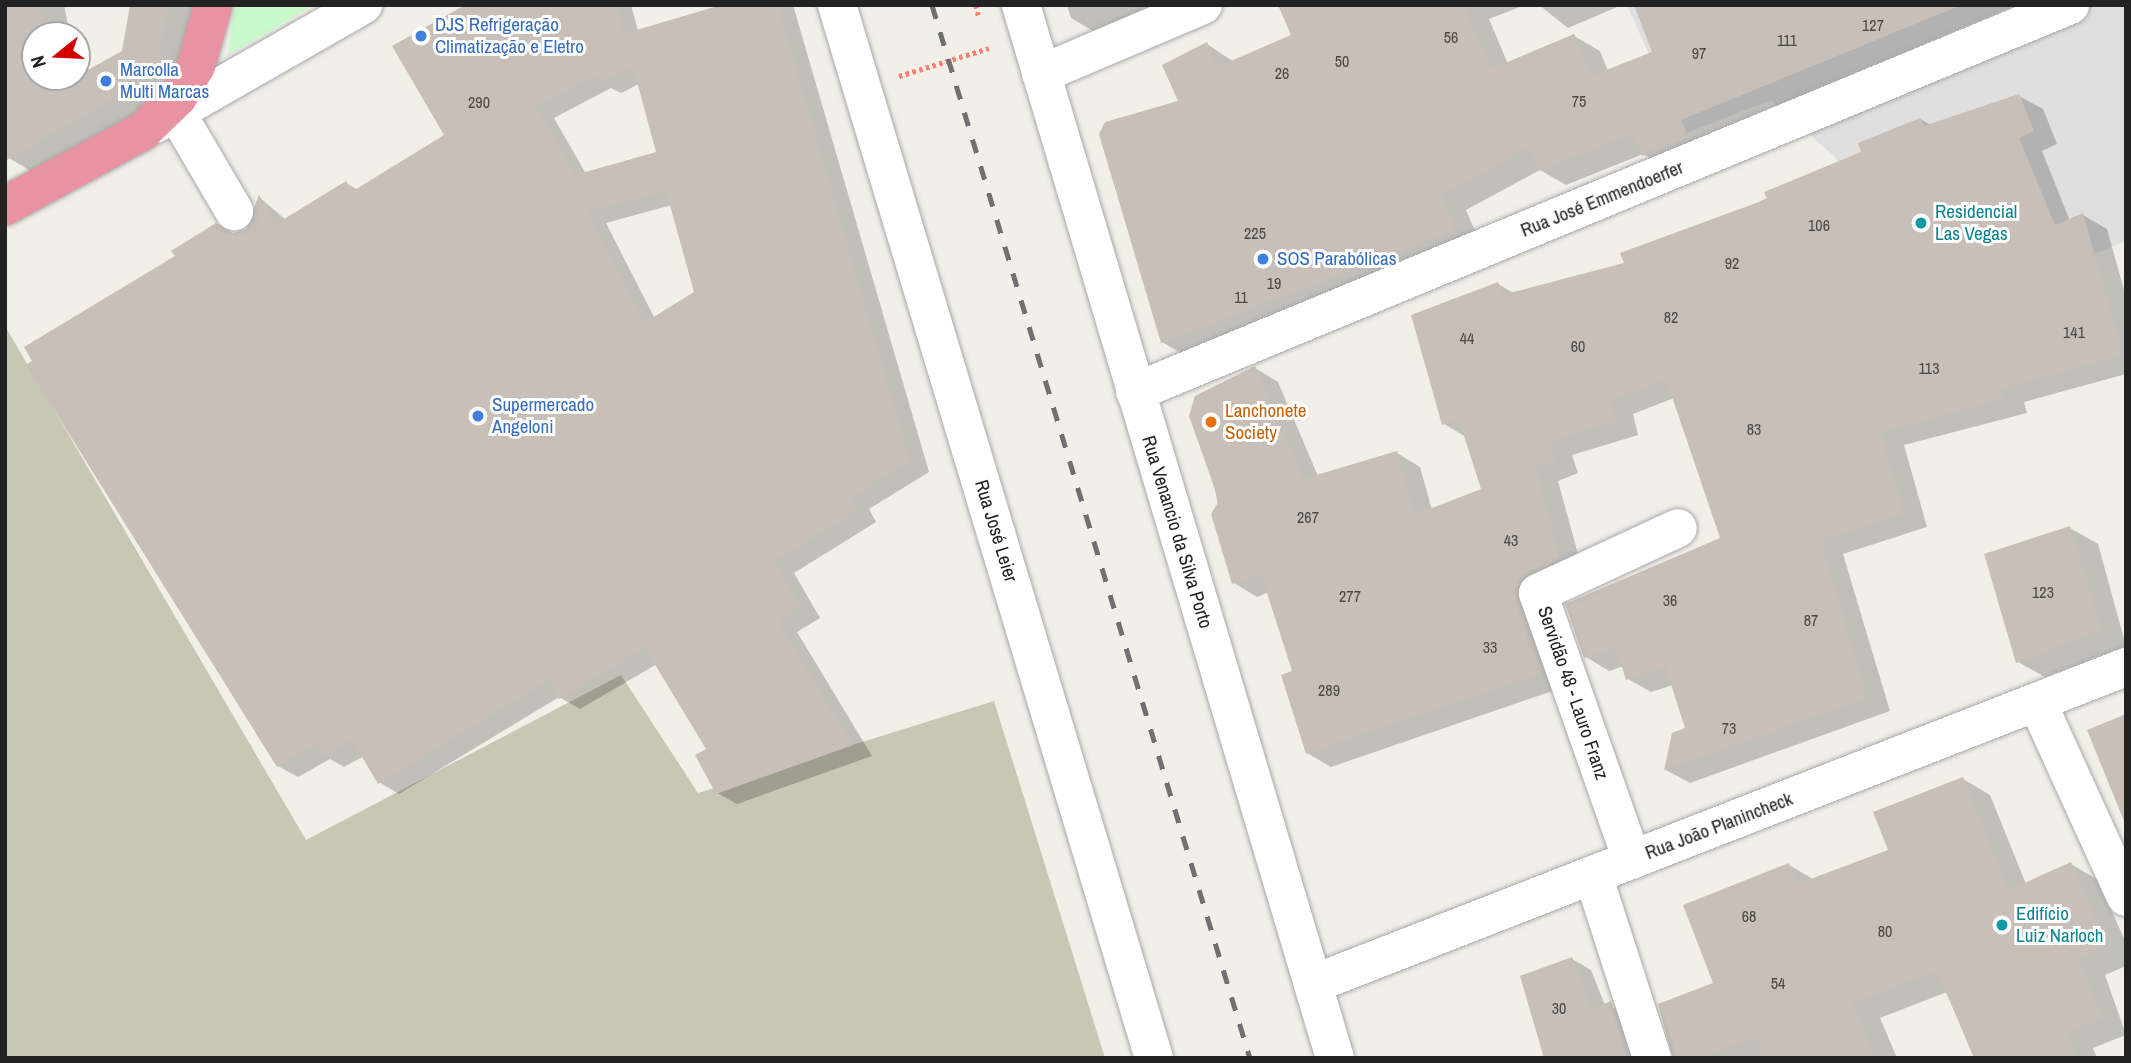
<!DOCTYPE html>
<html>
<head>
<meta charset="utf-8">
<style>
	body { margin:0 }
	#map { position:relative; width:2131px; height:1063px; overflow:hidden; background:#f2efe9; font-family:"Archivo Narrow",sans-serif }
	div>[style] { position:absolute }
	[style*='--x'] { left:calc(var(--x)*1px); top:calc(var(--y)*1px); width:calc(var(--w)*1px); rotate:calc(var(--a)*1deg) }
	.residential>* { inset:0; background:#e0dfdf }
	.construction>* { inset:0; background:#c7c7b4 }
	.park>* { inset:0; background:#c8facc }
	.shadow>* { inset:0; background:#0003 }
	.building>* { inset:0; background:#c7bfb8 }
	.path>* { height:4.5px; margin-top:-2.25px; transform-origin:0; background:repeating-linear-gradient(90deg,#fa8072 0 3.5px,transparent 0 7px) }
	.roads { filter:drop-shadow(0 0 2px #a9a9a9) drop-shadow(0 0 2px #a9a9a9) }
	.minor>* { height:38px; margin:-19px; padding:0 19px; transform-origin:19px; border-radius:19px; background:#fff }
	.highway>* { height:38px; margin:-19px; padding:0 19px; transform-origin:19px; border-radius:19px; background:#e892a2 }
	.rail>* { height:5px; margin-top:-2.5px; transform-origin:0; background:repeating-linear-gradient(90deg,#707070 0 14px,transparent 0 28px) }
	.dots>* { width:19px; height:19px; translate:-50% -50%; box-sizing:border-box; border:4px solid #fff; border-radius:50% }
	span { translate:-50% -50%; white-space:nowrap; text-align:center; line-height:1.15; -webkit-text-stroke:6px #fff; paint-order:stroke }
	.number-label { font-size:16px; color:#4b4948 }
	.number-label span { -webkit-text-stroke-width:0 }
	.shop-label { font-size:19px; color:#366cbe }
	.left { translate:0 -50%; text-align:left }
	.street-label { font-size:19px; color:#222 }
	.culture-label { font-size:19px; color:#0d838f }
	.food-label { font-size:19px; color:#c56008 }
	.frame { position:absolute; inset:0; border:7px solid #222; pointer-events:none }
	.north { position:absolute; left:21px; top:21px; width:70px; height:70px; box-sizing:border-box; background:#fff; border:2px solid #a7a7a7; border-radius:50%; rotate:252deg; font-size:19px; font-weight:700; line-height:28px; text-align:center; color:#222 }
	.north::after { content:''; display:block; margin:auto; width:24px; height:32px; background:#d40000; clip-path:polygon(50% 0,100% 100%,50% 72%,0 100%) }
</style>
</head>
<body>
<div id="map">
	<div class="residential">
		<i style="clip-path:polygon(1627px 5px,2126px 5px,2126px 241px,1908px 329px,1836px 158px,1771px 100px,1684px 134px)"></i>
	</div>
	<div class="construction">
		<i style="clip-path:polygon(5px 326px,306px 840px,621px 675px,698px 793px,994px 701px,1105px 1058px,5px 1058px)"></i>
	</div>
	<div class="park">
		<i style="clip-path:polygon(234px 5px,314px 5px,228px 55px)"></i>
	</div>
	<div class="shadow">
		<i style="clip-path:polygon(5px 5px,64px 5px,70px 35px,35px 35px,35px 77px,77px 77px,77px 63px,80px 76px,124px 52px,132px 5px,198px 5px,168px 98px,36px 174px,9px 158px)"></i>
		<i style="clip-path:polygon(evenodd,469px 5px,631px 5px,638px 31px,728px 5px,793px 5px,929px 472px,869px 509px,876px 522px,794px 573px,820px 618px,797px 632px,872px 756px,737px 804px,717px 793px,709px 749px,657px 664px,580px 709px,559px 697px,399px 794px,379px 782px,364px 756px,344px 767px,330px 759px,298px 777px,278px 766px,35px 361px,247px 231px,260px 198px,286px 220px,346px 183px,358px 190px,446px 135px,469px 5px,639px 84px,658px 153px,586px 174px,554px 118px,611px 88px,621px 93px,639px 84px,469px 5px,672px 205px,696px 293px,655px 319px,606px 223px,672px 205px)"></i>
		<i style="clip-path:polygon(1067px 5px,1204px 5px,1100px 35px,1071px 18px)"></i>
		<i style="clip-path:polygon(1302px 5px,1525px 5px,1489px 19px,1508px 64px,1574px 36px,1600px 51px,1608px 71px,1654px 52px,1635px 5px,2017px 5px,1706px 135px,1670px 170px,1643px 154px,1566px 185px,1540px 170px,1466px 210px,1481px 245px,1188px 357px,1162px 342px,1101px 141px,1106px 124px,1180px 102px,1207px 44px,1234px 62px,1293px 36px)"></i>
		<i style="clip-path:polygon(1539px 5px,1622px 5px,1568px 28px)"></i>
		<i style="clip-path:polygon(2019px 96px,2043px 109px,2057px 144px,2042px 151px,2070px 221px,2083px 215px,2107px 229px,2126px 297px,2126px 374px,2024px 402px,2027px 413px,1904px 445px,1927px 527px,1843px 554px,1890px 711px,1690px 783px,1666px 770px,1673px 734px,1687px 729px,1673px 685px,1651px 692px,1628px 679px,1624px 666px,1609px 671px,1586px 657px,1722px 539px,1674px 398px,1633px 414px,1638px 435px,1572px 455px,1578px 473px,1558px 481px,1583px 572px,1552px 586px,1564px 687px,1331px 767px,1307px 753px,1294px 672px,1269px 592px,1257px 597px,1234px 583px,1196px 397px,1255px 368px,1278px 382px,1318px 476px,1397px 453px,1420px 467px,1432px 510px,1483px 490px,1466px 437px,1444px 424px,1498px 284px,1515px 294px,1627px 264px,1863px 153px,1920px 119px,1931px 125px)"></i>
		<i style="clip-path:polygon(2070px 528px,2098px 544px,2126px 646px,2045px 677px,2018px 662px)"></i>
		<i style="clip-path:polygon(1963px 779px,1990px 795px,2026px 884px,2071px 864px,2098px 880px,2126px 943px,2126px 966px,2105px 975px,2126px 1035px,2093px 1048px,2097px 1058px,1974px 1058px,1947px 992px,1880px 1018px,1897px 1058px,1674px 1058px,1789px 865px,1813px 879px,1890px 851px)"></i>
		<i style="clip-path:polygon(1572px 959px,1591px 970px,1605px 1005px,1630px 1014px,1644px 1058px,1544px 1058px,1522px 977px)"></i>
	</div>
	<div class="building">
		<i style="clip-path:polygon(5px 5px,40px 5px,47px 35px,35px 35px,35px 77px,57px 77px,59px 86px,122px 51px,130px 5px,168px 5px,159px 59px,141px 83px,5px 161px)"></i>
		<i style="clip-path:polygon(evenodd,465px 5px,616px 5px,623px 34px,721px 5px,778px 5px,910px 461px,850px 498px,857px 511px,775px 561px,801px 607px,778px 621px,853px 745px,716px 794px,695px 755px,706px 749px,645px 648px,559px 699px,549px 680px,378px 784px,352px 740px,324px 757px,316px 744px,277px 767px,26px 365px,32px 361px,24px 347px,175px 256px,171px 251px,216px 223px,233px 233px,246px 229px,259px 195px,276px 224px,346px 181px,353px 191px,444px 135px,392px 46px,465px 5px,633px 67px,656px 152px,575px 175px,536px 106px,596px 75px,600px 83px,633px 67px,465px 5px,666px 191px,694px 292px,644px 323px,587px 212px,666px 191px)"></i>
		<i style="clip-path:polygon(1278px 5px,1464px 5px,1491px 69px,1574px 34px,1591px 76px,1652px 52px,1634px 5px,1959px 6px,1681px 120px,1688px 137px,1642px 156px,1633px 133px,1539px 171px,1529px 147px,1441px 195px,1456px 230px,1161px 343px,1099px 134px,1105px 122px,1178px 101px,1162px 65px,1207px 42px,1217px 67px,1291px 35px)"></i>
		<i style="clip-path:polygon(2019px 94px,2034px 131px,2019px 138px,2055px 225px,2083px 213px,2123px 355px,2001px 389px,2004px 399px,1881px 432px,1904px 514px,1821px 540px,1867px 698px,1664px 770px,1672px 733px,1685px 728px,1665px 666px,1626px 680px,1616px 648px,1584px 658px,1565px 604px,1720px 538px,1666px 379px,1610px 401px,1616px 421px,1550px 442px,1556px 460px,1536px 467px,1560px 559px,1528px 573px,1516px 590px,1542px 673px,1306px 754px,1281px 675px,1292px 671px,1261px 574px,1232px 584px,1211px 514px,1219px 501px,1189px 416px,1195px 396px,1255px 366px,1303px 479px,1397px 451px,1414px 515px,1481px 489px,1459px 420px,1442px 425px,1411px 315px,1498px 282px,1502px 295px,1624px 263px,1620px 253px,1767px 199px,1764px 192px,1861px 152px,1858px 143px,1920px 118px,1924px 126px)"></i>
		<i style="clip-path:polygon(2070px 526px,2102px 630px,2016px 663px,1984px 554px)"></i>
		<i style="clip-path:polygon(2126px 714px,2126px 821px,2124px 821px,2087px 730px)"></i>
		<i style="clip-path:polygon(1963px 777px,2009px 890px,2071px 862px,2108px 947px,2079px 960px,2103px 1018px,2067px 1033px,2077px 1058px,1974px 1058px,1937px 971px,1853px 1003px,1876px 1058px,1763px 1058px,1756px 1037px,1702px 1058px,1673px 1058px,1658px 1004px,1713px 983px,1683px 905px,1789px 863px,1797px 884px,1888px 850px,1873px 812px)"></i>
		<i style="clip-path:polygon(1572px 957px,1592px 1009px,1611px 1001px,1629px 1058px,1544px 1058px,1520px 976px)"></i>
	</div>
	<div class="path">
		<i style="--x:976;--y:5;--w:13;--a:77"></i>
		<i style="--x:899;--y:76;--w:94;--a:-17.3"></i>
	</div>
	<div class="roads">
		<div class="minor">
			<i style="--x:837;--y:5;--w:1100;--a:73.25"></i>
			<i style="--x:1021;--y:5;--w:1099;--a:73.4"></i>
			<i style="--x:1041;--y:74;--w:176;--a:-23.1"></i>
			<i style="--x:176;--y:112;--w:115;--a:59.6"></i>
			<i style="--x:155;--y:124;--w:240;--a:-29.8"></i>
			<i style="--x:1135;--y:392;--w:1012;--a:-22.48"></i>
			<i style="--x:2037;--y:702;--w:214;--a:65.5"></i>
			<i style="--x:1632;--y:860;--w:283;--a:-109.4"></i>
			<i style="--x:1538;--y:593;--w:154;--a:-24.9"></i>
			<i style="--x:1593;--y:875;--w:192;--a:72.1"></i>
			<i style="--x:1313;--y:984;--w:873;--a:-21.3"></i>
		</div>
		<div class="highway">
			<i style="--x:5;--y:206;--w:157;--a:-28.5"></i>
			<i style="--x:143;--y:131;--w:49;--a:-44.2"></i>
			<i style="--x:178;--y:97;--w:36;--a:-60"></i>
			<i style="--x:196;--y:66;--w:63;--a:-74.4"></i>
		</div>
	</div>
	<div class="rail">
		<i style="--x:932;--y:5;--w:1100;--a:73.2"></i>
	</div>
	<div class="dots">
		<i style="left:421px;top:36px;background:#3f7fe0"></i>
		<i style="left:106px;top:81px;background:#3f7fe0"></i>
		<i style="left:1921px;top:223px;background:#0f9aa8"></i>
		<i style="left:1263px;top:259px;background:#3f7fe0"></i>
		<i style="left:478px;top:416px;background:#3f7fe0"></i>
		<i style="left:1211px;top:422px;background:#e8710a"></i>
		<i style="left:2002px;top:925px;background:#0f9aa8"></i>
	</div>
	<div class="number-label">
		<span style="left:1873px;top:25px">127</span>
		<span style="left:1451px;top:37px">56</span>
		<span style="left:1787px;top:40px">111</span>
		<span style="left:1699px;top:53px">97</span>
		<span style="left:1342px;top:61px">50</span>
		<span style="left:1282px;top:73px">26</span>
		<span style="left:1579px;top:101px">75</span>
		<span style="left:479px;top:102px">290</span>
		<span style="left:1819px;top:225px">106</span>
		<span style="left:1255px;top:233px">225</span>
		<span style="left:1732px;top:263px">92</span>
		<span style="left:1274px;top:283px">19</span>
		<span style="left:1241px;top:297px">11</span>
		<span style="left:1671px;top:317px">82</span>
		<span style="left:2074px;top:332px">141</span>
		<span style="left:1467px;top:338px">44</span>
		<span style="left:1578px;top:346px">60</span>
		<span style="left:1929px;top:368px">113</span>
		<span style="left:1754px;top:429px">83</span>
		<span style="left:1308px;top:517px">267</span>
		<span style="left:1511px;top:540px">43</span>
		<span style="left:2043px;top:592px">123</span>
		<span style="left:1350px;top:596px">277</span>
		<span style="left:1670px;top:600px">36</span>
		<span style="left:1811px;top:620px">87</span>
		<span style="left:1490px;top:647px">33</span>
		<span style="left:1329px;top:690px">289</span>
		<span style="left:1729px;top:728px">73</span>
		<span style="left:1749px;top:916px">68</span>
		<span style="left:1885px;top:931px">80</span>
		<span style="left:1778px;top:983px">54</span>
		<span style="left:1559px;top:1008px">30</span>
	</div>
	<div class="shop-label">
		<span class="left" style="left:435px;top:36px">DJS Refrigeração<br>Climatização e Eletro</span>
		<span class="left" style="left:120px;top:81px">Marcolla<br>Multi Marcas</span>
		<span class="left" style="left:1277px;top:259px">SOS Parabólicas</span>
		<span class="left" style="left:492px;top:416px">Supermercado<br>Angeloni</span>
	</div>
	<div class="street-label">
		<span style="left:1602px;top:199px;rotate:-22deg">Rua José Emmendoerfer</span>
		<span style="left:996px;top:531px;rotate:73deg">Rua José Leier</span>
		<span style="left:1177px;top:532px;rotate:73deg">Rua Venancio da Silva Porto</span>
		<span style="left:1573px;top:693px;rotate:71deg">Servidão 48 - Lauro Franz</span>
		<span style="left:1719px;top:826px;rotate:-21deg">Rua João Planincheck</span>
	</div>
	<div class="culture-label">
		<span class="left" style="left:1935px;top:223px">Residencial<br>Las Vegas</span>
		<span class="left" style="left:2016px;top:925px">Edifício<br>Luiz Narloch</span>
	</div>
	<div class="food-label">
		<span class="left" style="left:1225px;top:422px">Lanchonete<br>Society</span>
	</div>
	<div class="frame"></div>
	<div class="north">N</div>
</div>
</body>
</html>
